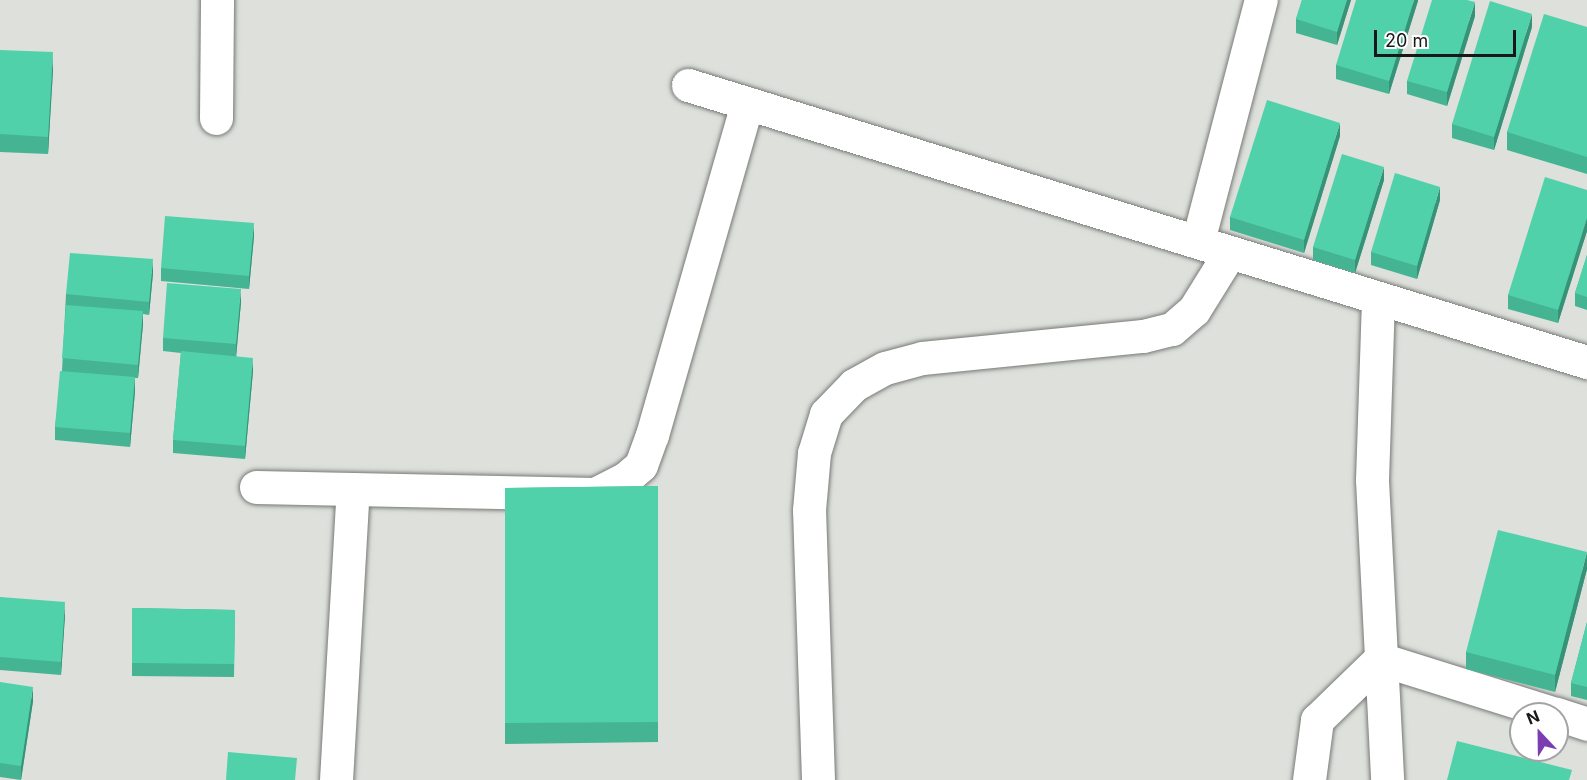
<!DOCTYPE html>
<html>
<head>
<meta charset="utf-8">
<style>
	body { margin:0 }
	#map { position:relative; width:1587px; height:780px; overflow:hidden; background:#dde0db; font-family:Inter,sans-serif }
	div>[style] { position:absolute }
	[style*='--x'] { left:calc(var(--x)*1px); top:calc(var(--y)*1px); width:calc(var(--w)*1px); rotate:calc(var(--a)*1deg) }
	.roads { filter:drop-shadow(0 0 2px #777a76) drop-shadow(0 0 2px #777a76) }
	.minor>* { height:33px; margin:-16.5px; padding:0 16.5px; transform-origin:16.5px; border-radius:16.5px; background:#fff }
	.wall>* { inset:0; background:#45b492 }
	.shaded-wall>* { inset:0; background:#389277 }
	.building>* { inset:0; background:#50d1aa }
	span { translate:-50% -50%; white-space:nowrap; text-align:center; line-height:1.15; -webkit-text-stroke:6px #fff; paint-order:stroke }
	.north { position:absolute; left:1509px; top:702px; width:60px; height:60px; box-sizing:border-box; background:#fff; border:2px solid #a2a3a2; border-radius:50%; rotate:338deg; font-size:16px; font-weight:700; line-height:24px; text-align:center; color:#171817 }
	.north::after { content:''; display:block; margin:auto; width:21px; height:27px; background:#7a3db2; clip-path:polygon(50% 0,100% 100%,50% 72%,0 100%) }
	.scale { position:absolute; left:1374px; top:30px; width:142px; height:27px; box-sizing:border-box; border:3px solid #171817; border-top:0; padding-left:8px; font-size:18px; line-height:21px; white-space:nowrap; color:#171817; -webkit-text-stroke:4px #fff; paint-order:stroke }
</style>
</head>
<body>
<div id="map">
	<div class="roads">
		<div class="minor">
			<i style="--x:688;--y:85;--w:941;--a:17.13"></i>
			<i style="--x:216;--y:118;--w:118;--a:-89.5"></i>
			<i style="--x:1198;--y:241;--w:249;--a:-75.4"></i>
			<i style="--x:1378;--y:299;--w:181;--a:91.9"></i>
			<i style="--x:1372;--y:480;--w:300;--a:87.1"></i>
			<i style="--x:256;--y:487;--w:339;--a:1.2"></i>
			<i style="--x:595;--y:494;--w:34;--a:-27"></i>
			<i style="--x:625;--y:479;--w:21;--a:-41"></i>
			<i style="--x:641;--y:465;--w:32;--a:-70"></i>
			<i style="--x:652;--y:435;--w:345;--a:-74"></i>
			<i style="--x:1557;--y:714;--w:32;--a:18"></i>
			<i style="--x:336;--y:780;--w:291;--a:-86.7"></i>
			<i style="--x:818;--y:780;--w:270;--a:-91.9"></i>
			<i style="--x:809;--y:510;--w:57;--a:-85"></i>
			<i style="--x:814;--y:453;--w:41;--a:-72.9"></i>
			<i style="--x:826;--y:414;--w:40;--a:-46"></i>
			<i style="--x:854;--y:385;--w:35;--a:-29"></i>
			<i style="--x:885;--y:368;--w:38;--a:-15"></i>
			<i style="--x:922;--y:358;--w:222;--a:-5.7"></i>
			<i style="--x:1143;--y:336;--w:30;--a:-14"></i>
			<i style="--x:1172;--y:329;--w:29;--a:-41"></i>
			<i style="--x:1194;--y:310;--w:68;--a:-58.2"></i>
			<i style="--x:1309;--y:780;--w:61;--a:-82.4"></i>
			<i style="--x:1317;--y:720;--w:88;--a:-44.1"></i>
			<i style="--x:1380;--y:659;--w:183;--a:17.4"></i>
		</div>
	</div>
	<div class="wall">
		<i style="clip-path:polygon(1302px 0,1351px 0,1337px 45px,1296px 33px,1296px 19px)"></i>
		<i style="clip-path:polygon(1418px 0,1389px 94px,1336px 79px,1336px 65px)"></i>
		<i style="clip-path:polygon(1475px 16px,1447px 106px,1407px 94px,1407px 81px)"></i>
		<i style="clip-path:polygon(1532px 27px,1494px 150px,1452px 138px,1452px 124px)"></i>
		<i style="clip-path:polygon(1587px 27px,1587px 174px,1507px 150px,1507px 132px)"></i>
		<i style="clip-path:polygon(0 50px,53px 70px,48px 154px,0 152px)"></i>
		<i style="clip-path:polygon(1340px 136px,1304px 253px,1230px 230px,1230px 217px)"></i>
		<i style="clip-path:polygon(1384px 180px,1355px 273px,1313px 260px,1313px 247px)"></i>
		<i style="clip-path:polygon(1587px 190px,1587px 231px,1558px 323px,1508px 309px,1508px 295px)"></i>
		<i style="clip-path:polygon(1440px 200px,1417px 279px,1371px 265px,1371px 252px)"></i>
		<i style="clip-path:polygon(254px 236px,249px 289px,161px 281px,161px 268px)"></i>
		<i style="clip-path:polygon(1587px 255px,1587px 310px,1575px 306px,1575px 293px)"></i>
		<i style="clip-path:polygon(153px 273px,149px 315px,143px 314px,143px 324px,138px 378px,135px 378px,135px 391px,130px 447px,55px 440px,55px 427px,62px 371px,66px 294px)"></i>
		<i style="clip-path:polygon(241px 302px,236px 356px,253px 371px,245px 459px,173px 453px,173px 440px,181px 353px,163px 351px,163px 338px)"></i>
		<i style="clip-path:polygon(658px 486px,658px 742px,505px 744px,505px 488px)"></i>
		<i style="clip-path:polygon(1587px 569px,1555px 692px,1466px 669px,1466px 652px)"></i>
		<i style="clip-path:polygon(0 597px,65px 615px,61px 675px,0 670px)"></i>
		<i style="clip-path:polygon(132px 608px,235px 610px,234px 677px,132px 676px)"></i>
		<i style="clip-path:polygon(1587px 622px,1587px 700px,1571px 696px,1571px 683px)"></i>
		<i style="clip-path:polygon(0 682px,33px 701px,21px 780px,0 777px)"></i>
	</div>
	<div class="shaded-wall">
		<i style="clip-path:polygon(1347px 0,1351px 0,1337px 45px,1337px 32px)"></i>
		<i style="clip-path:polygon(1414px 0,1418px 0,1418px 1px,1389px 94px,1389px 81px)"></i>
		<i style="clip-path:polygon(1475px 2px,1475px 16px,1447px 106px,1447px 92px)"></i>
		<i style="clip-path:polygon(1532px 14px,1532px 27px,1494px 150px,1494px 137px)"></i>
		<i style="clip-path:polygon(53px 52px,53px 70px,48px 154px,48px 137px)"></i>
		<i style="clip-path:polygon(1340px 123px,1340px 136px,1304px 253px,1304px 240px)"></i>
		<i style="clip-path:polygon(1384px 167px,1384px 180px,1355px 273px,1355px 260px)"></i>
		<i style="clip-path:polygon(1440px 187px,1440px 200px,1417px 279px,1417px 266px)"></i>
		<i style="clip-path:polygon(1587px 218px,1587px 231px,1558px 323px,1558px 310px)"></i>
		<i style="clip-path:polygon(254px 223px,254px 236px,249px 289px,249px 276px)"></i>
		<i style="clip-path:polygon(153px 259px,153px 273px,149px 315px,149px 302px)"></i>
		<i style="clip-path:polygon(241px 289px,241px 302px,236px 358px,236px 344px)"></i>
		<i style="clip-path:polygon(143px 311px,143px 324px,138px 378px,138px 365px)"></i>
		<i style="clip-path:polygon(253px 358px,253px 371px,245px 459px,245px 446px)"></i>
		<i style="clip-path:polygon(135px 377px,135px 391px,130px 447px,130px 433px)"></i>
		<i style="clip-path:polygon(1587px 552px,1587px 569px,1555px 692px,1555px 675px)"></i>
		<i style="clip-path:polygon(65px 602px,65px 615px,61px 675px,61px 662px)"></i>
		<i style="clip-path:polygon(33px 687px,33px 701px,21px 780px,21px 766px)"></i>
	</div>
	<div class="building">
		<i style="clip-path:polygon(1302px 0,1347px 0,1337px 32px,1296px 19px)"></i>
		<i style="clip-path:polygon(1356px 0,1414px 0,1389px 81px,1336px 65px)"></i>
		<i style="clip-path:polygon(1432px 0,1467px 0,1475px 2px,1447px 92px,1407px 81px)"></i>
		<i style="clip-path:polygon(1490px 1px,1532px 14px,1494px 137px,1452px 124px)"></i>
		<i style="clip-path:polygon(1544px 14px,1587px 27px,1587px 157px,1507px 132px)"></i>
		<i style="clip-path:polygon(0 50px,53px 52px,48px 137px,0 134px)"></i>
		<i style="clip-path:polygon(1267px 100px,1340px 123px,1304px 240px,1230px 217px)"></i>
		<i style="clip-path:polygon(1342px 154px,1384px 167px,1355px 260px,1313px 247px)"></i>
		<i style="clip-path:polygon(1395px 173px,1440px 187px,1417px 266px,1371px 252px)"></i>
		<i style="clip-path:polygon(1545px 177px,1587px 190px,1587px 218px,1558px 310px,1508px 295px)"></i>
		<i style="clip-path:polygon(165px 216px,254px 223px,249px 276px,161px 268px)"></i>
		<i style="clip-path:polygon(70px 253px,153px 259px,149px 302px,66px 294px)"></i>
		<i style="clip-path:polygon(1587px 255px,1587px 297px,1575px 293px)"></i>
		<i style="clip-path:polygon(167px 283px,241px 289px,236px 344px,163px 338px)"></i>
		<i style="clip-path:polygon(66px 305px,143px 311px,138px 365px,62px 358px)"></i>
		<i style="clip-path:polygon(181px 351px,253px 358px,245px 446px,173px 440px)"></i>
		<i style="clip-path:polygon(60px 371px,135px 377px,130px 433px,55px 427px)"></i>
		<i style="clip-path:polygon(658px 486px,658px 722px,505px 723px,505px 488px)"></i>
		<i style="clip-path:polygon(1498px 530px,1587px 552px,1555px 675px,1466px 652px)"></i>
		<i style="clip-path:polygon(0 597px,65px 602px,61px 662px,0 657px)"></i>
		<i style="clip-path:polygon(132px 608px,235px 610px,234px 664px,132px 663px)"></i>
		<i style="clip-path:polygon(1587px 622px,1587px 687px,1571px 683px)"></i>
		<i style="clip-path:polygon(0 682px,33px 687px,21px 766px,0 763px)"></i>
		<i style="clip-path:polygon(1457px 741px,1572px 770px,1569px 780px,1447px 780px)"></i>
		<i style="clip-path:polygon(228px 752px,297px 758px,295px 780px,226px 780px)"></i>
	</div>
	<div class="north">N</div>
	<div class="scale">20 m</div>
</div>
</body>
</html>
